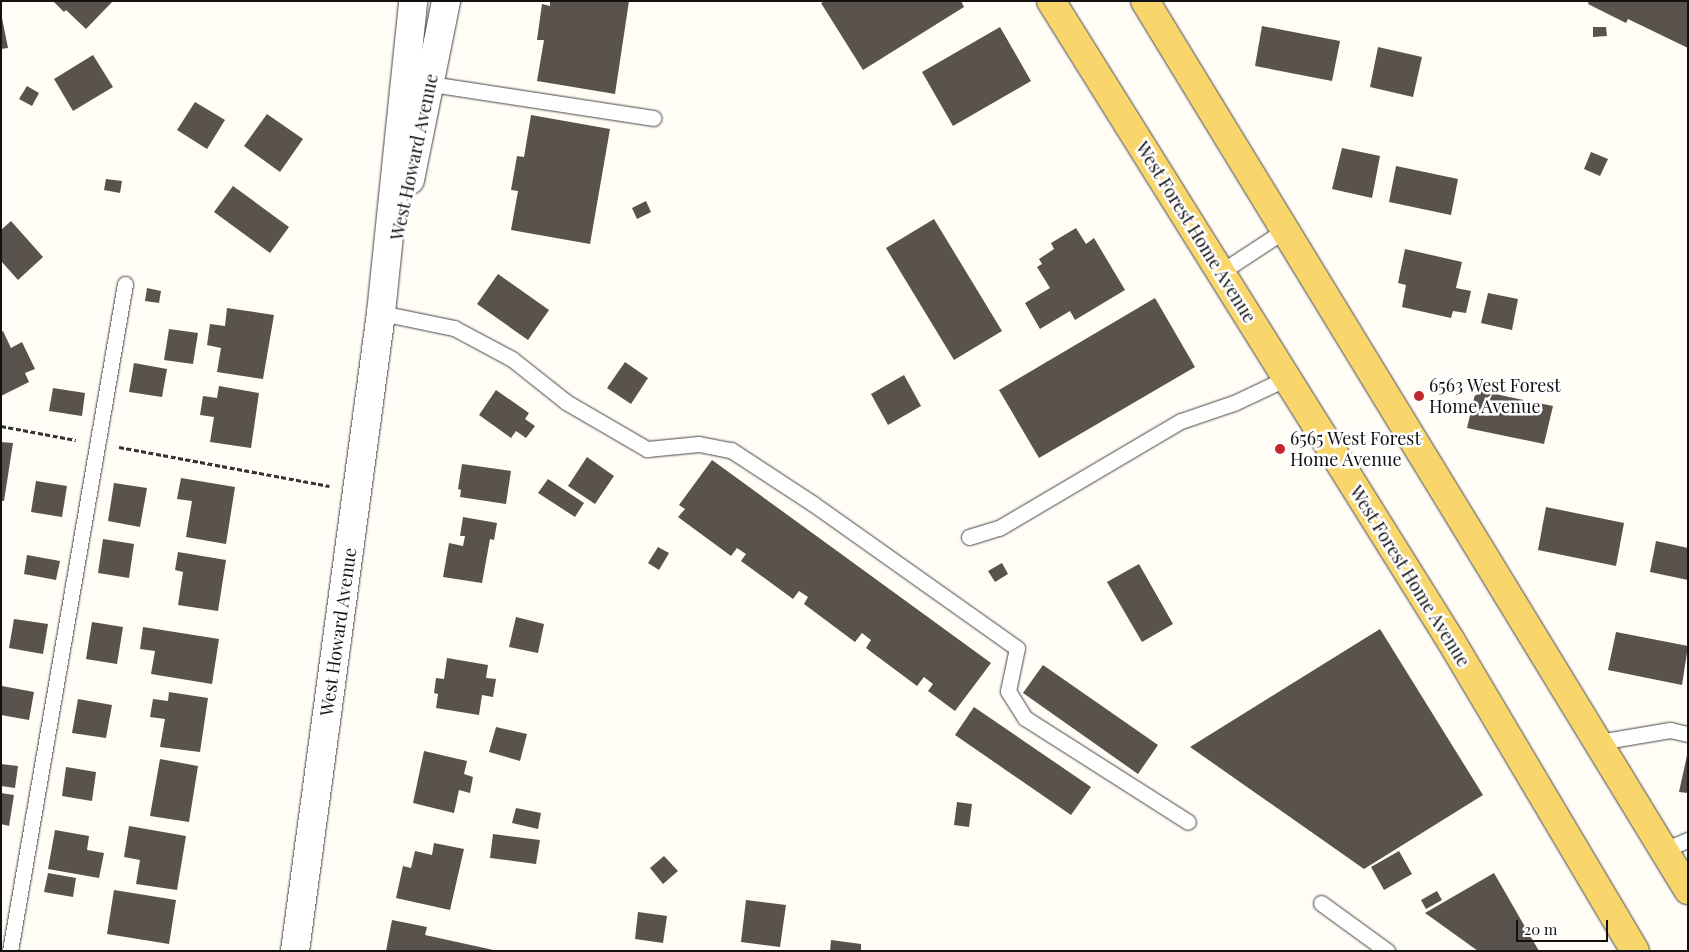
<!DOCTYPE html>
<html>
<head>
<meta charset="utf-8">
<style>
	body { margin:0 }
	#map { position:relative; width:1689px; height:952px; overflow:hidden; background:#fffdf5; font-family:"Playfair Display",serif }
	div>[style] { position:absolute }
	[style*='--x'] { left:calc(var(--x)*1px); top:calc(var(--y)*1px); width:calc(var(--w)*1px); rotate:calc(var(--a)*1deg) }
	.building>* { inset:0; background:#5a524d }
	.path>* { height:3px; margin-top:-1.5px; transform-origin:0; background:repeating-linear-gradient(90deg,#333 0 5px,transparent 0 7.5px) }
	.roads { filter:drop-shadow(0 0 1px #444) drop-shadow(0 0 1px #444) }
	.service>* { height:15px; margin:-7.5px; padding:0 7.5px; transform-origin:7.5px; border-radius:7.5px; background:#fff }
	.tertiary>* { height:28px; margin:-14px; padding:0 14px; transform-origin:14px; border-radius:14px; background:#fff }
	.primary>* { height:28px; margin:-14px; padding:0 14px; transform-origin:14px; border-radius:14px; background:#f9d66b }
	.dots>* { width:14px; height:14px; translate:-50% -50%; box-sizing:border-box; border:2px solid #fff; border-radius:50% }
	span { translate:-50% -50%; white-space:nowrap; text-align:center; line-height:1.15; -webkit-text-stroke:5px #fff; paint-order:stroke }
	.street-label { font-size:18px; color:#111 }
	.poi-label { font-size:18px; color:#111 }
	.left { translate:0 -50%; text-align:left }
	.frame { position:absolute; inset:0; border:2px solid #111; pointer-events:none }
	.scale { position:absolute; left:1516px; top:920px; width:92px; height:22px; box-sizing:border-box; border:2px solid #111; border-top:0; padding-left:6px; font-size:15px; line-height:18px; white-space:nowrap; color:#111; -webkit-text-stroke:4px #fff; paint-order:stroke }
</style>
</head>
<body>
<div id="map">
	<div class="building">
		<i style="clip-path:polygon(53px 1px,113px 1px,86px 29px,66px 10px,64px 12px)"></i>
		<i style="clip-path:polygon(550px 1px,629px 1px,615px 94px,537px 81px,544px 40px,537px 40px,542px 4px,550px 6px)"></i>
		<i style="clip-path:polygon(825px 1px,961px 1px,964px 7px,863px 70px,821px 3px)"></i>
		<i style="clip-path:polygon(1589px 1px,1688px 1px,1688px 48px,1628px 19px,1626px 23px,1588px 4px)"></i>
		<i style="clip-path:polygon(1px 13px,8px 48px,1px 49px)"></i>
		<i style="clip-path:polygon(1262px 26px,1340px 41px,1332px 81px,1255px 66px)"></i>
		<i style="clip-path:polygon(1000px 27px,1031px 81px,953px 126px,922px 72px)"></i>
		<i style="clip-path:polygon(1593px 27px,1606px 27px,1607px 36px,1593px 37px)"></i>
		<i style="clip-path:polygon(1378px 47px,1422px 57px,1413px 97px,1370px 87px)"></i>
		<i style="clip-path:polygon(93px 55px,113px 87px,73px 111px,54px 79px)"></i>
		<i style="clip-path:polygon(27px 86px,39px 93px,32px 106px,19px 99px)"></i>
		<i style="clip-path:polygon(195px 102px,225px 120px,207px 149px,177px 130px)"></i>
		<i style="clip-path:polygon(267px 114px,303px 139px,280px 172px,244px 146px)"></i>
		<i style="clip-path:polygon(531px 115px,610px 129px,590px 244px,511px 230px,518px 191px,511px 190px,517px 156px,524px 157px)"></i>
		<i style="clip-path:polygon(1342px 148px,1380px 156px,1372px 198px,1332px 189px)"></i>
		<i style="clip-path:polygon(1591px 152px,1608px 159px,1600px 176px,1584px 169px)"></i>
		<i style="clip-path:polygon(1396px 166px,1458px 179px,1451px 215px,1389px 202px)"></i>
		<i style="clip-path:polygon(106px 179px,122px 181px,120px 193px,104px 190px)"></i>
		<i style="clip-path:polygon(233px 186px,289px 227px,270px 253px,214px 212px)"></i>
		<i style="clip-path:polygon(646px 201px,651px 212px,637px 219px,632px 208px)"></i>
		<i style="clip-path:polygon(934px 219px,1002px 331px,954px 360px,886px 248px)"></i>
		<i style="clip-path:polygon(11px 221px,43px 257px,18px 280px,1px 261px,1px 230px)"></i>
		<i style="clip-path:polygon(1076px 228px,1086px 244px,1094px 238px,1125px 290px,1075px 320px,1070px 311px,1040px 329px,1025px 303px,1050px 288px,1037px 267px,1042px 264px,1039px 259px,1054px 249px,1051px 243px)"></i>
		<i style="clip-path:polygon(1405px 249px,1462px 262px,1456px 288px,1471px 291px,1466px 313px,1453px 311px,1451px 318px,1402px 307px,1406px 285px,1398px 283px)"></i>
		<i style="clip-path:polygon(498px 274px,549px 310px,528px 340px,477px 304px)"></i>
		<i style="clip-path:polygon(147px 288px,161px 291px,159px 303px,145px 301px)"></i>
		<i style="clip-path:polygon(1488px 293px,1518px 299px,1512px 330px,1481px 323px)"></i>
		<i style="clip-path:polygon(1155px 298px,1195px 367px,1039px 458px,999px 390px)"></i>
		<i style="clip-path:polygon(227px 308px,274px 315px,263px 379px,217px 372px,221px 348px,207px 345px,210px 324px,225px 326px)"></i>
		<i style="clip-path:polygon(169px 329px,198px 333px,193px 364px,164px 360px)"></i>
		<i style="clip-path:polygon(3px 331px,11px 348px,22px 342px,35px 369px,25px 373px,29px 382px,1px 396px,1px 332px)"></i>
		<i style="clip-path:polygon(625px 362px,648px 378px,631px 404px,607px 388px)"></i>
		<i style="clip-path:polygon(134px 363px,167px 369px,162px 397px,129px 392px)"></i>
		<i style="clip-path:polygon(904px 375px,921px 406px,888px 425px,871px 394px)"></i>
		<i style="clip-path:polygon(219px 386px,259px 393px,251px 448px,210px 442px,214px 417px,200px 415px,203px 396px,217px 398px)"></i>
		<i style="clip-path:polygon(53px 388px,85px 393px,82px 416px,49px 411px)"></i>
		<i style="clip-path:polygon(496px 390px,529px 413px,525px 419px,535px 426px,526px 438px,516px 431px,511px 438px,479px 415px)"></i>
		<i style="clip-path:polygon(1476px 390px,1553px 406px,1544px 444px,1467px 428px)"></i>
		<i style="clip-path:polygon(1px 442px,13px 443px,4px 501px,1px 501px)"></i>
		<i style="clip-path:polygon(587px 457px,614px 476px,595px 504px,568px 486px)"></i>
		<i style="clip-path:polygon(712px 460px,991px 663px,955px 711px,928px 691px,933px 684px,924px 677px,917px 686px,866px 648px,871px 640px,862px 633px,855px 642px,804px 604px,808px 597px,799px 591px,793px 599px,741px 561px,746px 554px,737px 548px,731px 556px,678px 517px,685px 509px,679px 505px)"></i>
		<i style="clip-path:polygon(462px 464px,511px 471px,506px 504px,460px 497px,461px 490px,458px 489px)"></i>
		<i style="clip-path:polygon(181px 478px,235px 487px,226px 544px,186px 537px,192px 501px,177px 499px)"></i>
		<i style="clip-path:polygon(548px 479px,584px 503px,575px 517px,538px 493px)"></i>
		<i style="clip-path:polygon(36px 481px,67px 486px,62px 517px,31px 512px)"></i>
		<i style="clip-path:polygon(114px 483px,147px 488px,140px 527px,108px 521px)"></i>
		<i style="clip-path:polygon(1546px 507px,1624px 523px,1616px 566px,1538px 550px)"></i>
		<i style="clip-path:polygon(463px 517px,497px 523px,494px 540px,490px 539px,482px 583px,443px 577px,449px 543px,463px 546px,465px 536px,460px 536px)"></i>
		<i style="clip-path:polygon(103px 539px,134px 544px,129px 578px,98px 573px)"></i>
		<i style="clip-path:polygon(1656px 541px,1688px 548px,1688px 580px,1650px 572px)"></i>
		<i style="clip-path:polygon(658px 547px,669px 553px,659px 570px,648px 563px)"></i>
		<i style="clip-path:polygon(178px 552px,226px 560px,218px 611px,178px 605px,183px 572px,175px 570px)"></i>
		<i style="clip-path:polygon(27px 555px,60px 561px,56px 580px,24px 574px)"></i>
		<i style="clip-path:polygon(1002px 563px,1008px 574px,995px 582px,988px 571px)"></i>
		<i style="clip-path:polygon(1139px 564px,1173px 624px,1142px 642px,1107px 582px)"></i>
		<i style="clip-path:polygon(516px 617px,544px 624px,538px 653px,509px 647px)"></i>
		<i style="clip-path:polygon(14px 619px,48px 624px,43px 654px,9px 648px)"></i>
		<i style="clip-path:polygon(92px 622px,123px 627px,117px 664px,86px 659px)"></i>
		<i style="clip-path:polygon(143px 627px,219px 639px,212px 684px,151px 674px,155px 651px,140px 649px)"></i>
		<i style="clip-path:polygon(1380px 629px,1483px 795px,1364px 869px,1190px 747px)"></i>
		<i style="clip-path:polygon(1616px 632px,1688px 646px,1682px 685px,1608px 670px)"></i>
		<i style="clip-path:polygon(447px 658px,488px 665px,486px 678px,496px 679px,493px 697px,482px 695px,479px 715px,436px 708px,438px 694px,434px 693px,436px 678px,444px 679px)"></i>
		<i style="clip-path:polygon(1043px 665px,1158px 745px,1138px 774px,1023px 693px)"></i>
		<i style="clip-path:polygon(2px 686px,34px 692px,29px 720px,1px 715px)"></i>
		<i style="clip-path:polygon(169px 692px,208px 698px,200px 752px,160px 747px,165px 719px,150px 717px,153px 699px,168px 701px)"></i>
		<i style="clip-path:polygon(78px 699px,112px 705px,106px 738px,72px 733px)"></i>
		<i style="clip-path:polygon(974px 707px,1091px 787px,1071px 815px,955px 735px)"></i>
		<i style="clip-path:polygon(496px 727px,527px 734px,520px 761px,489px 752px)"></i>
		<i style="clip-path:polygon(424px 751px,467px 761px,464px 774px,473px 777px,470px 793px,459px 790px,454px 813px,413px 803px)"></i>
		<i style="clip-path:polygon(1688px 751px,1688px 793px,1679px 792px)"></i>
		<i style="clip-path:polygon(160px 759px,198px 766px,189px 822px,150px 816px)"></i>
		<i style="clip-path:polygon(1px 764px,18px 766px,15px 788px,1px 786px)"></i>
		<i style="clip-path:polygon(66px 767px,96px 772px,92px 801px,62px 796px)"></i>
		<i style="clip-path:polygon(1px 793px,14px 795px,9px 826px,1px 824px)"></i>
		<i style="clip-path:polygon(957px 802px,972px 804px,969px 827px,954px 825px)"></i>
		<i style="clip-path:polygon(516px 808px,541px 813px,538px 829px,512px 823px)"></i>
		<i style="clip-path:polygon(129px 826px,186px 836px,177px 890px,136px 884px,140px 860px,124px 857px)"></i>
		<i style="clip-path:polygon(55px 830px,89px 836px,87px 850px,104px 853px,99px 878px,48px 869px)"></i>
		<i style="clip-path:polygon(493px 834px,540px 840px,536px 864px,490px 858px)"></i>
		<i style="clip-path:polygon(434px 843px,464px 849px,450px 910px,396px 898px,403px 866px,411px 868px,415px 851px,432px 855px)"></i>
		<i style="clip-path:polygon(1399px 851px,1412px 874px,1384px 890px,1371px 867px)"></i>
		<i style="clip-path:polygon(664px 856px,678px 871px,663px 884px,650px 868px)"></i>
		<i style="clip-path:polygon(48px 873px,76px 878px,73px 897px,44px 892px)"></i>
		<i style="clip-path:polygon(1494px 873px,1539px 951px,1478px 951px,1425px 913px)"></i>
		<i style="clip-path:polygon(114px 890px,176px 900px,169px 944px,107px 934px)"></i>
		<i style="clip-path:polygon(1437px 891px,1442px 900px,1426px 909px,1421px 900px)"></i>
		<i style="clip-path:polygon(746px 900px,786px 905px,780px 947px,741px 942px)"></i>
		<i style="clip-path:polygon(638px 912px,667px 916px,663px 943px,635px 939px)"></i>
		<i style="clip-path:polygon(392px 920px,427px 927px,425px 935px,498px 951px,386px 951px)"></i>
		<i style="clip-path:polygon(831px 940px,861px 944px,861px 951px,830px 951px)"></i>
	</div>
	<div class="path">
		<i style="--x:1;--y:426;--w:76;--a:10.6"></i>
		<i style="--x:119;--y:447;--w:214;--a:10.5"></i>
	</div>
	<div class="roads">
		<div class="service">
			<i style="--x:431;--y:84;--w:225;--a:8.7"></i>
			<i style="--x:1221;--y:272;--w:77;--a:-33.3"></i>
			<i style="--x:381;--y:313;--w:75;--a:11.6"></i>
			<i style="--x:454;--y:328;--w:66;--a:28.1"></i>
			<i style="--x:512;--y:359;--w:69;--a:38.5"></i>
			<i style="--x:566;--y:402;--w:94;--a:30.1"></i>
			<i style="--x:647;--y:449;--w:52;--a:-5.5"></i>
			<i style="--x:699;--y:444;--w:33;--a:11"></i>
			<i style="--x:731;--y:450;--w:97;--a:33.2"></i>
			<i style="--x:812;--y:503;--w:251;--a:35.3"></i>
			<i style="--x:1017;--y:648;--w:44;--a:101.8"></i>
			<i style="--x:1008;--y:691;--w:32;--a:58"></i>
			<i style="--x:1025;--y:718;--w:193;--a:32.5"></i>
			<i style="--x:969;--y:537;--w:31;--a:-17"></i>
			<i style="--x:999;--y:528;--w:211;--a:-30.5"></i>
			<i style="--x:1181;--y:421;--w:56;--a:-18.8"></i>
			<i style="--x:1234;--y:403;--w:59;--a:-25.3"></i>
			<i style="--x:1599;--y:742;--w:72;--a:-9.6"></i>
			<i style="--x:1670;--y:730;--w:18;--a:13"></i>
			<i style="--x:1664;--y:850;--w:26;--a:-23"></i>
			<i style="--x:1321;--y:903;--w:82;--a:36"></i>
			<i style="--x:10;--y:951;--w:677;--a:-80.22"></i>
		</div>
		<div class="tertiary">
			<i style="--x:410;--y:180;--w:183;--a:-78.6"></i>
			<i style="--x:295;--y:951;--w:644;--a:-82.32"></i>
			<i style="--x:381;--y:313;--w:314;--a:-84.1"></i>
		</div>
		<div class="primary">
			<i style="--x:1051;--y:1;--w:755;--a:57.99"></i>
			<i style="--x:1451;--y:641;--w:360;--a:59.3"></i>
			<i style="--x:1145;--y:1;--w:1042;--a:58.58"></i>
		</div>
	</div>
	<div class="dots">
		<i style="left:1419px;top:396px;background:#c4262e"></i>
		<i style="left:1280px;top:449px;background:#c4262e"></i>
	</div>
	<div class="street-label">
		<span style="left:414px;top:157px;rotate:-78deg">West Howard Avenue</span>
		<span style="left:1196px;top:232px;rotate:58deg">West Forest Home Avenue</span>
		<span style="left:1410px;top:576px;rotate:58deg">West Forest Home Avenue</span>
		<span style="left:338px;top:632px;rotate:-82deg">West Howard Avenue</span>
	</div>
	<div class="poi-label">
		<span class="left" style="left:1429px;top:396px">6563 West Forest<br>Home Avenue</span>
		<span class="left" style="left:1290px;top:449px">6565 West Forest<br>Home Avenue</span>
	</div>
	<div class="frame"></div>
	<div class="scale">20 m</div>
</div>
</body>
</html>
